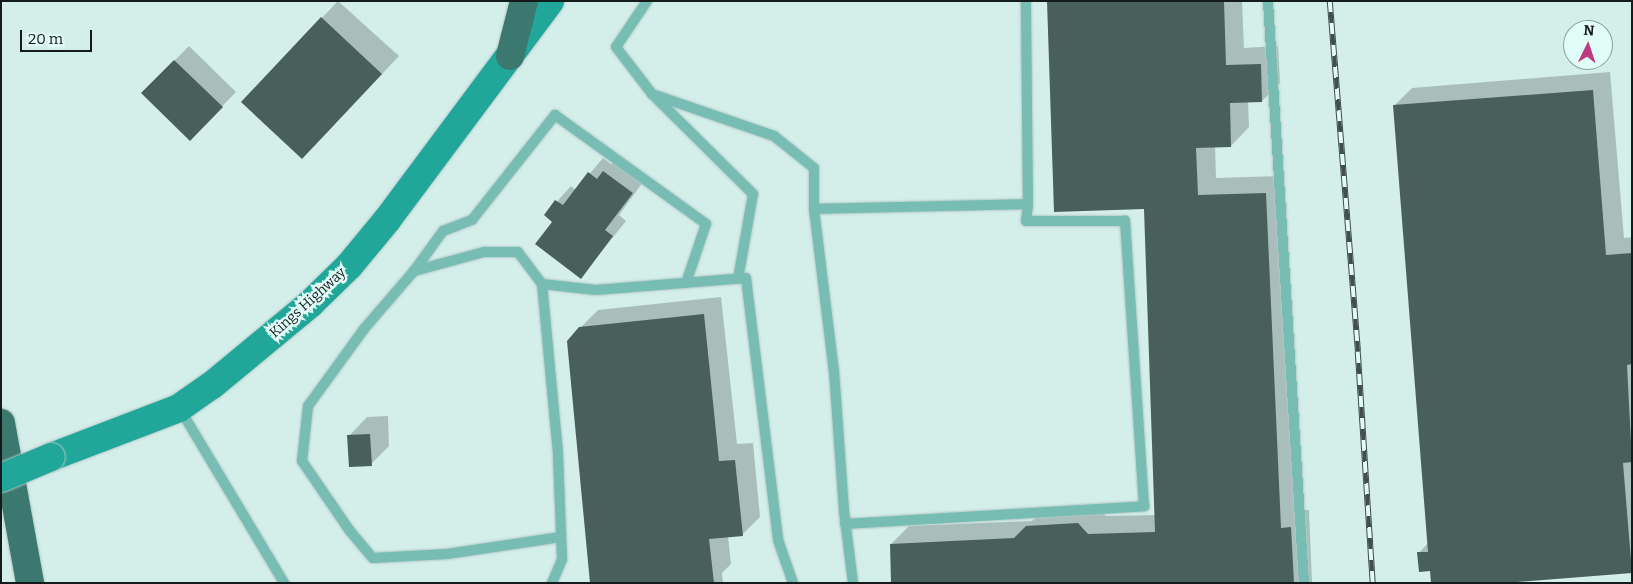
<!DOCTYPE html>
<html>
<head>
<meta charset="utf-8">
<style>
	body { margin:0 }
	#map { position:relative; width:1633px; height:584px; overflow:hidden; background:#d4eeea; font-family:Bitter,serif }
	div>[style] { position:absolute }
	[style*='--x'] { left:calc(var(--x)*1px); top:calc(var(--y)*1px); width:calc(var(--w)*1px); rotate:calc(var(--a)*1deg) }
	.shadow>* { inset:0; background:#0003 }
	.building>* { inset:0; background:#485f5b }
	.roads { filter:drop-shadow(0 0 1px #b1c8c5) drop-shadow(0 0 1px #b1c8c5) }
	.lane>* { height:10px; margin:-5px; padding:0 5px; transform-origin:5px; border-radius:5px; background:#77bdb3 }
	.secondary>* { height:28px; margin:-14px; padding:0 14px; transform-origin:14px; border-radius:14px; background:#20a799 }
	.highway>* { height:28px; margin:-14px; padding:0 14px; transform-origin:14px; border-radius:14px; background:#3b7870 }
	.rail>* { height:5.5px; margin-top:-2.75px; transform-origin:0; background:repeating-linear-gradient(90deg,#e1fbf7 0 11px,#414e4d 0 22px); box-sizing:border-box; border-block:1px solid #414e4d }
	.bridges { filter:drop-shadow(0 0 1px #b1c8c5) drop-shadow(0 0 1px #b1c8c5) }
	.secondary-bridge>* { height:28px; margin:-14px; padding:0 14px; transform-origin:14px; border-radius:14px; background:#20a799 }
	span { translate:-50% -50%; white-space:nowrap; text-align:center; line-height:1.15; -webkit-text-stroke:5px #e1fbf7; paint-order:stroke }
	.street-label { font-size:14px; color:#131c1b }
	.frame { position:absolute; inset:0; border:2px solid #131c1b; pointer-events:none }
	.north { position:absolute; left:1563px; top:20px; width:50px; height:50px; box-sizing:border-box; background:#e1fbf7; border:1px solid #8fa29f; border-radius:50%; rotate:4deg; font-size:14px; font-weight:700; line-height:20px; text-align:center; color:#131c1b }
	.north::after { content:''; display:block; margin:auto; width:18px; height:22px; background:#bd3a80; clip-path:polygon(50% 0,100% 100%,50% 72%,0 100%) }
	.scale { position:absolute; left:20px; top:30px; width:72px; height:22px; box-sizing:border-box; border:2px solid #131c1b; border-top:0; padding-left:6px; font-size:15px; line-height:18px; white-space:nowrap; color:#131c1b; -webkit-text-stroke:4px #e1fbf7; paint-order:stroke }
</style>
</head>
<body>
<div id="map">
	<div class="shadow">
		<i style="clip-path:polygon(338px 1px,399px 56px,320px 140px,243px 101px)"></i>
		<i style="clip-path:polygon(1048px 1px,1242px 1px,1244px 48px,1278px 46px,1280px 83px,1262px 101px,1248px 101px,1249px 127px,1231px 146px,1215px 146px,1216px 178px,1283px 176px,1299px 510px,1309px 510px,1312px 583px,892px 583px,891px 544px,909px 526px,1032px 521px,1045px 508px,1096px 506px,1106px 516px,1156px 515px,1145px 208px)"></i>
		<i style="clip-path:polygon(189px 46px,236px 92px,190px 139px,143px 93px)"></i>
		<i style="clip-path:polygon(1610px 72px,1624px 238px,1632px 237px,1632px 571px,1432px 570px,1419px 553px,1428px 543px,1394px 106px,1412px 88px)"></i>
		<i style="clip-path:polygon(619px 157px,646px 178px,619px 215px,626px 221px,581px 277px,554px 221px,545px 215px,571px 186px,576px 190px,603px 158px,611px 164px)"></i>
		<i style="clip-path:polygon(721px 297px,737px 444px,753px 443px,760px 517px,742px 535px,728px 536px,731px 564px,722px 573px,723px 583px,592px 583px,580px 328px,598px 310px)"></i>
		<i style="clip-path:polygon(388px 416px,389px 446px,371px 464px,349px 436px,367px 417px)"></i>
	</div>
	<div class="building">
		<i style="clip-path:polygon(1047px 1px,1224px 1px,1226px 65px,1261px 64px,1262px 102px,1230px 103px,1231px 147px,1196px 148px,1198px 195px,1266px 193px,1281px 528px,1291px 527px,1294px 583px,891px 583px,890px 544px,1014px 538px,1026px 526px,1078px 523px,1088px 534px,1155px 532px,1144px 209px,1054px 212px)"></i>
		<i style="clip-path:polygon(321px 17px,382px 74px,302px 159px,241px 102px)"></i>
		<i style="clip-path:polygon(174px 60px,223px 107px,190px 141px,141px 93px)"></i>
		<i style="clip-path:polygon(1593px 90px,1606px 255px,1632px 253px,1632px 364px,1627px 365px,1632px 462px,1623px 463px,1632px 573px,1505px 583px,1431px 583px,1430px 571px,1419px 572px,1417px 552px,1428px 552px,1393px 105px)"></i>
		<i style="clip-path:polygon(603px 171px,633px 193px,605px 230px,613px 236px,581px 279px,535px 244px,552px 222px,544px 215px,555px 200px,563px 205px,588px 172px,597px 179px)"></i>
		<i style="clip-path:polygon(704px 314px,719px 461px,735px 460px,743px 536px,709px 539px,714px 583px,590px 583px,567px 341px,579px 327px)"></i>
		<i style="clip-path:polygon(370px 434px,372px 466px,349px 467px,347px 435px)"></i>
	</div>
	<div class="roads">
		<div class="lane">
			<i style="--x:647;--y:1;--w:55;--a:124"></i>
			<i style="--x:616;--y:47;--w:59;--a:52.5"></i>
			<i style="--x:652;--y:94;--w:142;--a:44.7"></i>
			<i style="--x:753;--y:194;--w:86;--a:100"></i>
			<i style="--x:1268;--y:1;--w:583;--a:86.46"></i>
			<i style="--x:652;--y:94;--w:129;--a:19"></i>
			<i style="--x:774;--y:136;--w:51;--a:38.7"></i>
			<i style="--x:814;--y:168;--w:41;--a:90"></i>
			<i style="--x:814;--y:209;--w:214;--a:-1.3"></i>
			<i style="--x:1028;--y:204;--w:203;--a:-90.6"></i>
			<i style="--x:814;--y:209;--w:163;--a:83"></i>
			<i style="--x:834;--y:371;--w:140;--a:85.9"></i>
			<i style="--x:844;--y:511;--w:73;--a:82.9"></i>
			<i style="--x:414;--y:271;--w:49;--a:-54.1"></i>
			<i style="--x:443;--y:231;--w:31;--a:-21"></i>
			<i style="--x:472;--y:220;--w:134;--a:-51.7"></i>
			<i style="--x:555;--y:115;--w:186;--a:35.8"></i>
			<i style="--x:706;--y:224;--w:62;--a:108.7"></i>
			<i style="--x:542;--y:284;--w:54;--a:6.3"></i>
			<i style="--x:596;--y:290;--w:150;--a:-4.6"></i>
			<i style="--x:746;--y:278;--w:264;--a:83"></i>
			<i style="--x:778;--y:540;--w:46;--a:70.8"></i>
			<i style="--x:180;--y:409;--w:203;--a:59.1"></i>
			<i style="--x:845;--y:524;--w:300;--a:-3.4"></i>
			<i style="--x:1144;--y:506;--w:286;--a:-93.8"></i>
			<i style="--x:1125;--y:221;--w:99;--a:180"></i>
			<i style="--x:1026;--y:221;--w:17;--a:-83"></i>
			<i style="--x:552;--y:583;--w:26;--a:-67"></i>
			<i style="--x:562;--y:559;--w:106;--a:-92.2"></i>
			<i style="--x:558;--y:453;--w:170;--a:-95.4"></i>
			<i style="--x:542;--y:284;--w:40;--a:-127"></i>
			<i style="--x:518;--y:252;--w:34;--a:180"></i>
			<i style="--x:484;--y:252;--w:73;--a:164.8"></i>
			<i style="--x:414;--y:271;--w:77;--a:130.8"></i>
			<i style="--x:364;--y:329;--w:95;--a:126"></i>
			<i style="--x:308;--y:406;--w:55;--a:96.2"></i>
			<i style="--x:302;--y:461;--w:85;--a:55.6"></i>
			<i style="--x:350;--y:531;--w:35;--a:50"></i>
			<i style="--x:373;--y:558;--w:74;--a:-3.1"></i>
			<i style="--x:447;--y:554;--w:115;--a:-8.5"></i>
		</div>
		<div class="secondary">
			<i style="--x:51;--y:457;--w:137;--a:-20.9"></i>
			<i style="--x:179;--y:408;--w:39;--a:-35"></i>
			<i style="--x:211;--y:386;--w:129;--a:-39.6"></i>
			<i style="--x:310;--y:304;--w:54;--a:-44.3"></i>
			<i style="--x:349;--y:266;--w:60;--a:-50.4"></i>
			<i style="--x:387;--y:220;--w:273;--a:-53.3"></i>
		</div>
		<div class="highway">
			<i style="--x:510;--y:56;--w:57;--a:-75.7"></i>
			<i style="--x:1;--y:423;--w:163;--a:79.7"></i>
		</div>
	</div>
	<div class="rail">
		<i style="--x:1330;--y:1;--w:352;--a:85.4"></i>
		<i style="--x:1358;--y:352;--w:231;--a:86.3"></i>
	</div>
	<div class="bridges">
		<div class="secondary-bridge">
			<i style="--x:1;--y:478;--w:54;--a:-22.8"></i>
		</div>
	</div>
	<div class="street-label">
		<span style="left:308px;top:303px;rotate:-42deg">Kings Highway</span>
	</div>
	<div class="frame"></div>
	<div class="north">N</div>
	<div class="scale">20 m</div>
</div>
</body>
</html>
